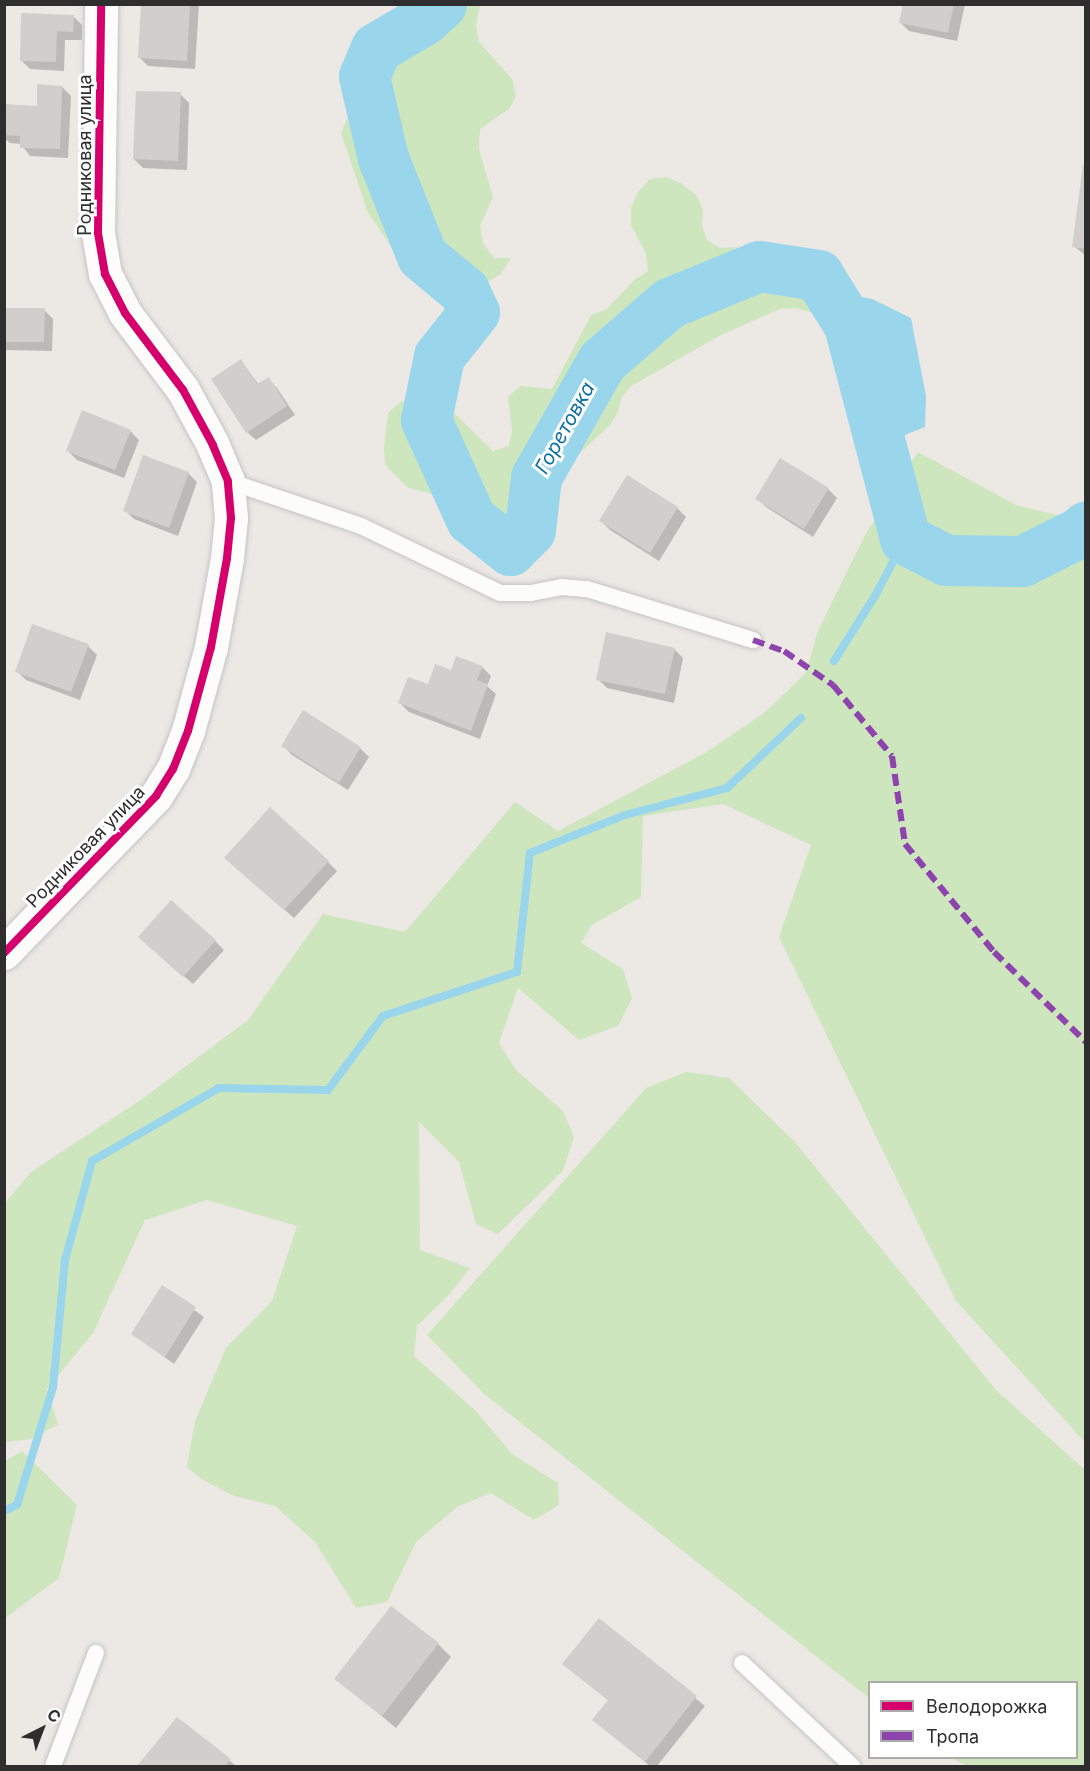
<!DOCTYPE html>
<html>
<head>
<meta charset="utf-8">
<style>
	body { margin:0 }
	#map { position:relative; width:1090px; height:1771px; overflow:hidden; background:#ece8e4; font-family:Inter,sans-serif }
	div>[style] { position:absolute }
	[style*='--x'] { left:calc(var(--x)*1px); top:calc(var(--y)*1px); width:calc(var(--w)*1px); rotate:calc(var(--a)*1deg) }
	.green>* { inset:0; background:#cee6be }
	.water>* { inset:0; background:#99d6ec }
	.shadow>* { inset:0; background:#0003 }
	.stream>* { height:8px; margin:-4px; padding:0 4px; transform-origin:4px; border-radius:4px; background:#99d6ec }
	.river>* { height:51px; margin:-25.5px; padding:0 25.5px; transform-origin:25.5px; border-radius:25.5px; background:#99d6ec }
	.building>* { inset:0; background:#d1cecb }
	.roads { filter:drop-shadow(0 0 2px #c5c4c5) drop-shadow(0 0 2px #c5c4c5) }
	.lane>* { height:16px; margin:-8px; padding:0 8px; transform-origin:8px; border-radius:8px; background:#fcfcfb }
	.street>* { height:33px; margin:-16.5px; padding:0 16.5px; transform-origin:16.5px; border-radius:16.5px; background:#fcfcfb }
	.quiet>* { height:6px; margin-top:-3px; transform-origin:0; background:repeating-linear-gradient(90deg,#8e44ad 0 12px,transparent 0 18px) }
	.cycleway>* { height:8px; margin:-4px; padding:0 4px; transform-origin:4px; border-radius:4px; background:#d6006c }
	span { translate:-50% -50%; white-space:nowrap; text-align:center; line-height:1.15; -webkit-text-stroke:6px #fff; paint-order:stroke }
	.street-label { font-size:18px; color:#2e2e2e }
	.water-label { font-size:20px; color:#0d6fa3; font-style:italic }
	.frame { position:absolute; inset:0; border:6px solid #2e2e2e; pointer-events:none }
	.legend { position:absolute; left:868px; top:1681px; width:210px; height:78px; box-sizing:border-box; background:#fff; border:2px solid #ababab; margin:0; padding:8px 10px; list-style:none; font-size:18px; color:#2e2e2e }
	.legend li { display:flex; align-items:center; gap:12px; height:30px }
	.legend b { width:30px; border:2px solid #ababab }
	.north { position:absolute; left:12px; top:1699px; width:60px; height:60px; -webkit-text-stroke:4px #fff; paint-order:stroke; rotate:42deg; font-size:16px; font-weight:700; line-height:24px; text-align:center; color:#2e2e2e }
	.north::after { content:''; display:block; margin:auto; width:21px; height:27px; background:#2e2e2e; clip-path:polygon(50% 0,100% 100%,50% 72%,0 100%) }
</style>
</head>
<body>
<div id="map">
	<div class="green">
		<i style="clip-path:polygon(412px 4px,480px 5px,476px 26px,479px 42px,512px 79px,516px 96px,509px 109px,480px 129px,479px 149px,493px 197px,480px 226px,483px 243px,494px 258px,511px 258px,501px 274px,487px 282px,469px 279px,436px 285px,408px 268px,397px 255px,368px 213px,341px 133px,354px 103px,349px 71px,353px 53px,365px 41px,408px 16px)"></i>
		<i style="clip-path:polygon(667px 177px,682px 184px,696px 195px,703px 209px,702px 225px,707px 240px,720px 248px,736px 247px,751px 254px,801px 267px,821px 279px,830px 292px,829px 308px,813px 313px,796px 308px,780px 309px,721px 335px,631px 386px,622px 397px,618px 412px,609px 426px,576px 457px,551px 503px,532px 560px,520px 571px,505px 569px,466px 540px,454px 508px,441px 496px,408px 488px,385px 465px,384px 448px,388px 413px,400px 402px,415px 397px,431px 396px,456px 415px,493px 451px,509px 446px,512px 431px,508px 397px,520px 386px,552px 389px,591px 315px,607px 309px,634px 280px,648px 271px,646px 254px,631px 225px,631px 208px,638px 192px,650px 179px)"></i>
		<i style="clip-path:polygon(918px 452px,1016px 505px,1085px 522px,1085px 1442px,956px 1301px,779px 937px,811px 845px,723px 804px,643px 816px,641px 897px,592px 925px,581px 943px,623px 969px,632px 998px,618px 1026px,579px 1040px,518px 988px,499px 1043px,516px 1070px,563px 1111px,574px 1137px,563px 1171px,498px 1234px,476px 1224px,459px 1162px,419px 1122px,420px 1250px,470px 1268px,450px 1294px,417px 1326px,414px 1356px,476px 1411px,512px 1454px,558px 1483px,559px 1505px,534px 1520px,491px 1493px,457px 1507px,416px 1542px,387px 1602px,356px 1608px,315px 1542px,275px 1506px,234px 1496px,201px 1479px,187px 1467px,195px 1421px,226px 1348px,272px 1301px,297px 1226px,207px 1200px,145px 1220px,93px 1333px,47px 1389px,58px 1424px,32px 1439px,5px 1442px,5px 1203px,31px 1172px,142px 1099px,248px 1020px,323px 914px,405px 932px,515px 802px,558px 831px,705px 753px,764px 713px,806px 673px,817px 633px,865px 535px)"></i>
		<i style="clip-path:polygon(686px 1072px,729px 1078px,795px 1142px,996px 1390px,1085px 1470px,1085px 1766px,967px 1766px,951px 1758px,1076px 1758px,1076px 1682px,870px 1682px,869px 1698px,483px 1393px,427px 1335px,646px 1088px)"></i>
		<i style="clip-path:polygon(22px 1451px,77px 1505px,59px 1578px,5px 1618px,5px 1461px)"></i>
	</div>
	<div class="water">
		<i style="clip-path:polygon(857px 296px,872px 299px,911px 318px,926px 396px,925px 427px,902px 436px,862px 417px,837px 349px,833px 318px)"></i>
	</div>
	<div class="shadow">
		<i style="clip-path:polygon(142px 4px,199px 4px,195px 69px,148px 66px,139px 57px)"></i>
		<i style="clip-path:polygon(904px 4px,965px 4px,957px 41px,909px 31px,900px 22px)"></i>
		<i style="clip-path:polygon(73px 16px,82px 25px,82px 40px,65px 40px,64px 71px,30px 69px,21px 60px)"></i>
		<i style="clip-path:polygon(62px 87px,71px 96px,68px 158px,30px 156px,21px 144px,10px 143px,4px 138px,4px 106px,38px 107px)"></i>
		<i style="clip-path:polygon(180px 94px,189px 103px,187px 170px,143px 168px,134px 159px)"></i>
		<i style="clip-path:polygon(1086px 166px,1086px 256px,1074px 246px)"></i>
		<i style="clip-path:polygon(4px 309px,44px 310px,53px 319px,52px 351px,4px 350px)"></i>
		<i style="clip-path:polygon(241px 361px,259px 385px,268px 379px,277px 388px,295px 415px,256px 440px,247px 432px)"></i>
		<i style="clip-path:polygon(130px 431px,139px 440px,124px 478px,77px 460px,68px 451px)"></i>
		<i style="clip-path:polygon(188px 473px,197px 482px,178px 536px,134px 519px,125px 510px)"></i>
		<i style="clip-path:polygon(828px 489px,837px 498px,813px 537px,766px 507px,757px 498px)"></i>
		<i style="clip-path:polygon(677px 508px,686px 517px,659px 561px,610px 530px,601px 521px)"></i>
		<i style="clip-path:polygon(88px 646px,97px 655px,80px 700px,26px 680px,17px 671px)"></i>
		<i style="clip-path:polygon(674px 649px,683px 658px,674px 703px,607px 688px,598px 679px)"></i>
		<i style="clip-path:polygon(482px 667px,491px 676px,487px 686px,496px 694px,480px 739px,409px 712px,400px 703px,452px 672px)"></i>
		<i style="clip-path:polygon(283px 746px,360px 748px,369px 757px,348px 790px,292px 755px)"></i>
		<i style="clip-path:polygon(328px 862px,337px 871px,294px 918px,235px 866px)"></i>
		<i style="clip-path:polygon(215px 941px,224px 950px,193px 984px,149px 946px)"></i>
		<i style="clip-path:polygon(163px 1288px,204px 1317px,174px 1364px,133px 1334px)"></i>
		<i style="clip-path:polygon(599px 1620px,705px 1706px,657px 1766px,650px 1766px,594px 1720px,609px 1701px,564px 1664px)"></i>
		<i style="clip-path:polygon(438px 1644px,451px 1657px,396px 1728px,336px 1678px)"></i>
		<i style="clip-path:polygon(177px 1719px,230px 1761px,236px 1766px,139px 1766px)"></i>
	</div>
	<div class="stream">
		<i style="--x:834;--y:661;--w:77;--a:-57.8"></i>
		<i style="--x:875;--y:596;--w:64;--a:-62.2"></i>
		<i style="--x:4;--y:1511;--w:14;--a:-25"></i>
		<i style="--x:17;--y:1505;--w:123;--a:-73"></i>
		<i style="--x:53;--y:1387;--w:128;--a:-84.6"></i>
		<i style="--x:65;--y:1260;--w:103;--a:-74.7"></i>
		<i style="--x:92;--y:1161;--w:146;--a:-29.9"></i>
		<i style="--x:219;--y:1088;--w:109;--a:1.1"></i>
		<i style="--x:328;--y:1090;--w:92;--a:-53.4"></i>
		<i style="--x:383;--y:1016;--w:141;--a:-18.2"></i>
		<i style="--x:517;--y:972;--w:120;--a:-83.8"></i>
		<i style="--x:530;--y:853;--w:102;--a:-21.8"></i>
		<i style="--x:625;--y:815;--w:106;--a:-14.8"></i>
		<i style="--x:727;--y:788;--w:102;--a:-43.4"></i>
	</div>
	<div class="river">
		<i style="--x:441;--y:4;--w:24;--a:138"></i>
		<i style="--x:423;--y:20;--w:55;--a:149.2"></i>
		<i style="--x:376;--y:48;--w:30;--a:113"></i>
		<i style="--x:364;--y:76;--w:84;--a:77"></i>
		<i style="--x:383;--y:158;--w:105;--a:68.3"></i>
		<i style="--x:422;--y:256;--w:55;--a:39.8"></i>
		<i style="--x:464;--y:291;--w:23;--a:65"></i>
		<i style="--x:474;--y:312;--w:56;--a:128.5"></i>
		<i style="--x:439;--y:356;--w:65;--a:101.5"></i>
		<i style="--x:426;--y:420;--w:109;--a:65.6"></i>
		<i style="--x:471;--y:519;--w:50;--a:38.5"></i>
		<i style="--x:510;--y:550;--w:28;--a:-45"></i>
		<i style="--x:530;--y:530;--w:53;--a:-83.5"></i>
		<i style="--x:536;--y:477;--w:133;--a:-60.4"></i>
		<i style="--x:602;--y:361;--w:89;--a:-40.9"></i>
		<i style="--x:669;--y:303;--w:97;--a:-22.3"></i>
		<i style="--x:759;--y:266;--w:60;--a:8.7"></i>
		<i style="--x:818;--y:275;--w:59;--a:58.2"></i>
		<i style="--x:849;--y:325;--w:221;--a:75.3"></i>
		<i style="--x:905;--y:539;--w:46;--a:27.1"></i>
		<i style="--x:946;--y:560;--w:76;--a:0.8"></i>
		<i style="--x:1022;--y:561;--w:69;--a:-26.6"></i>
		<i style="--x:1084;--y:530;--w:4;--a:-63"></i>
	</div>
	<div class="building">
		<i style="clip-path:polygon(141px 4px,190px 4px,187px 61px,138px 58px)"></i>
		<i style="clip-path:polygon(903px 4px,954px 4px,948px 33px,899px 23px)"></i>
		<i style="clip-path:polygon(21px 13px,74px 15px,73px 32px,57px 31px,56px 62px,20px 61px)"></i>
		<i style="clip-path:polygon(37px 84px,62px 86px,60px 149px,20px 148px,20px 136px,4px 135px,4px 104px,37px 106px)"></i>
		<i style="clip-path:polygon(136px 91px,181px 92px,178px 161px,133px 159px)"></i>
		<i style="clip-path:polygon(1083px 165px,1086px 165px,1086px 249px,1072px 247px)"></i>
		<i style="clip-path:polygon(4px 308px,45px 308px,44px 342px,4px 342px)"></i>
		<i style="clip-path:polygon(241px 359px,257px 384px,269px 377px,287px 406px,246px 433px,211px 379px)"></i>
		<i style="clip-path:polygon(82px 410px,131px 430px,115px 470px,66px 451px)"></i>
		<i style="clip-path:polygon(143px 455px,189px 472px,169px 528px,123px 511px)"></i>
		<i style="clip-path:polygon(780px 458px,829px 488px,804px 529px,755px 499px)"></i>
		<i style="clip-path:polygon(627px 475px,678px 507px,650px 553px,599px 521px)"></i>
		<i style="clip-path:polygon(32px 624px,89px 644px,71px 692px,15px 672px)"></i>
		<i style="clip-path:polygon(606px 632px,675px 648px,665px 694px,596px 680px)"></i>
		<i style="clip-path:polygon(456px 656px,483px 666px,477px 680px,488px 684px,471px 731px,398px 703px,408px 677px,428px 684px,435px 664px,451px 670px)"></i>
		<i style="clip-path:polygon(303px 710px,361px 747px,339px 783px,281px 746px)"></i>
		<i style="clip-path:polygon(270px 807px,329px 861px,284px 910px,224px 858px)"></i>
		<i style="clip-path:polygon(171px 900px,216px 940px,183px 977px,138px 937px)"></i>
		<i style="clip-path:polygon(162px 1285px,196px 1307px,165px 1357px,131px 1334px)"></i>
		<i style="clip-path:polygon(391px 1606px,439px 1643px,382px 1716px,334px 1679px)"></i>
		<i style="clip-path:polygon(599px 1618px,697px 1696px,645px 1762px,592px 1720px,608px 1700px,562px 1664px)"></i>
		<i style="clip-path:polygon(177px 1717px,231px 1759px,225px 1766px,137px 1766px)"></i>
	</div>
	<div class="roads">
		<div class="lane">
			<i style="--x:228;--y:481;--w:140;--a:18.7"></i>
			<i style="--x:361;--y:526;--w:154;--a:25.7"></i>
			<i style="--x:500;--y:593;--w:31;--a:0"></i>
			<i style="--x:531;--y:593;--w:32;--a:-11"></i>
			<i style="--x:562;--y:587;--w:25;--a:5"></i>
			<i style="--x:587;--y:589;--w:174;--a:17.1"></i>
			<i style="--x:742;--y:1663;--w:151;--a:43.1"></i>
			<i style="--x:53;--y:1766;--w:121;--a:-69.2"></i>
		</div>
		<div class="street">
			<i style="--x:4;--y:953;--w:219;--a:-45.9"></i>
			<i style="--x:156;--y:796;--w:32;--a:-58"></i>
			<i style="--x:173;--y:769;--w:41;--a:-68.5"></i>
			<i style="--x:188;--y:731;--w:87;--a:-74.7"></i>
			<i style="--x:211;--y:647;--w:90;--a:-79.8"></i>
			<i style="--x:227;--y:558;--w:40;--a:-84.3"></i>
			<i style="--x:231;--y:518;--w:37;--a:-95"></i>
			<i style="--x:228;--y:481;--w:39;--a:-113"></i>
			<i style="--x:213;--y:445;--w:63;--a:-118.6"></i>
			<i style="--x:183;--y:390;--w:96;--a:-127"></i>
			<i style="--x:125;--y:313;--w:44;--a:-117.1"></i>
			<i style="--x:105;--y:274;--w:42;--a:-99.7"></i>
			<i style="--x:98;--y:233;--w:229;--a:-89.2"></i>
		</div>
	</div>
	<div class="quiet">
		<i style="--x:753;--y:640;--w:33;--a:20"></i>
		<i style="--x:784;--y:651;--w:60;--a:34.8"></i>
		<i style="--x:833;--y:685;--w:92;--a:50.3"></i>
		<i style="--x:892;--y:756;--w:89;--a:81.6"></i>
		<i style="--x:905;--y:844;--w:140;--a:50.5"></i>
		<i style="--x:994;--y:952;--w:129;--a:44.4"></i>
	</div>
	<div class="cycleway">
		<i style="--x:4;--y:953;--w:219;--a:-45.9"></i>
		<i style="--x:156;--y:796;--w:32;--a:-58"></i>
		<i style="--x:173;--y:769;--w:41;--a:-68.5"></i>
		<i style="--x:188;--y:731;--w:87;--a:-74.7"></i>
		<i style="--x:211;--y:647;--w:90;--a:-79.8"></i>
		<i style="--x:227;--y:558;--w:40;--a:-84.3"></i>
		<i style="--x:231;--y:518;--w:37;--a:-95"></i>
		<i style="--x:228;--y:481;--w:39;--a:-113"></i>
		<i style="--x:213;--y:445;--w:63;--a:-118.6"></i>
		<i style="--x:183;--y:390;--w:96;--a:-127"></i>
		<i style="--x:125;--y:313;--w:44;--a:-117.1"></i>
		<i style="--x:105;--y:274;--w:42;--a:-99.7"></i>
		<i style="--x:98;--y:233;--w:229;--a:-89.2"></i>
	</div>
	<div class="street-label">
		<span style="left:85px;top:155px;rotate:-90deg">Родниковая улица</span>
		<span style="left:86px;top:847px;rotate:-46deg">Родниковая улица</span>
	</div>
	<div class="water-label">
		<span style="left:565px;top:428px;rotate:-61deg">Горетовка</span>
	</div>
	<div class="frame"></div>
	<ul class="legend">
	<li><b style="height:8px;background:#d6006c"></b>Велодорожка</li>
	<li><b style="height:8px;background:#8e44ad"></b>Тропа</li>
	</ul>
	<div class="north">С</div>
</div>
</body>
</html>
